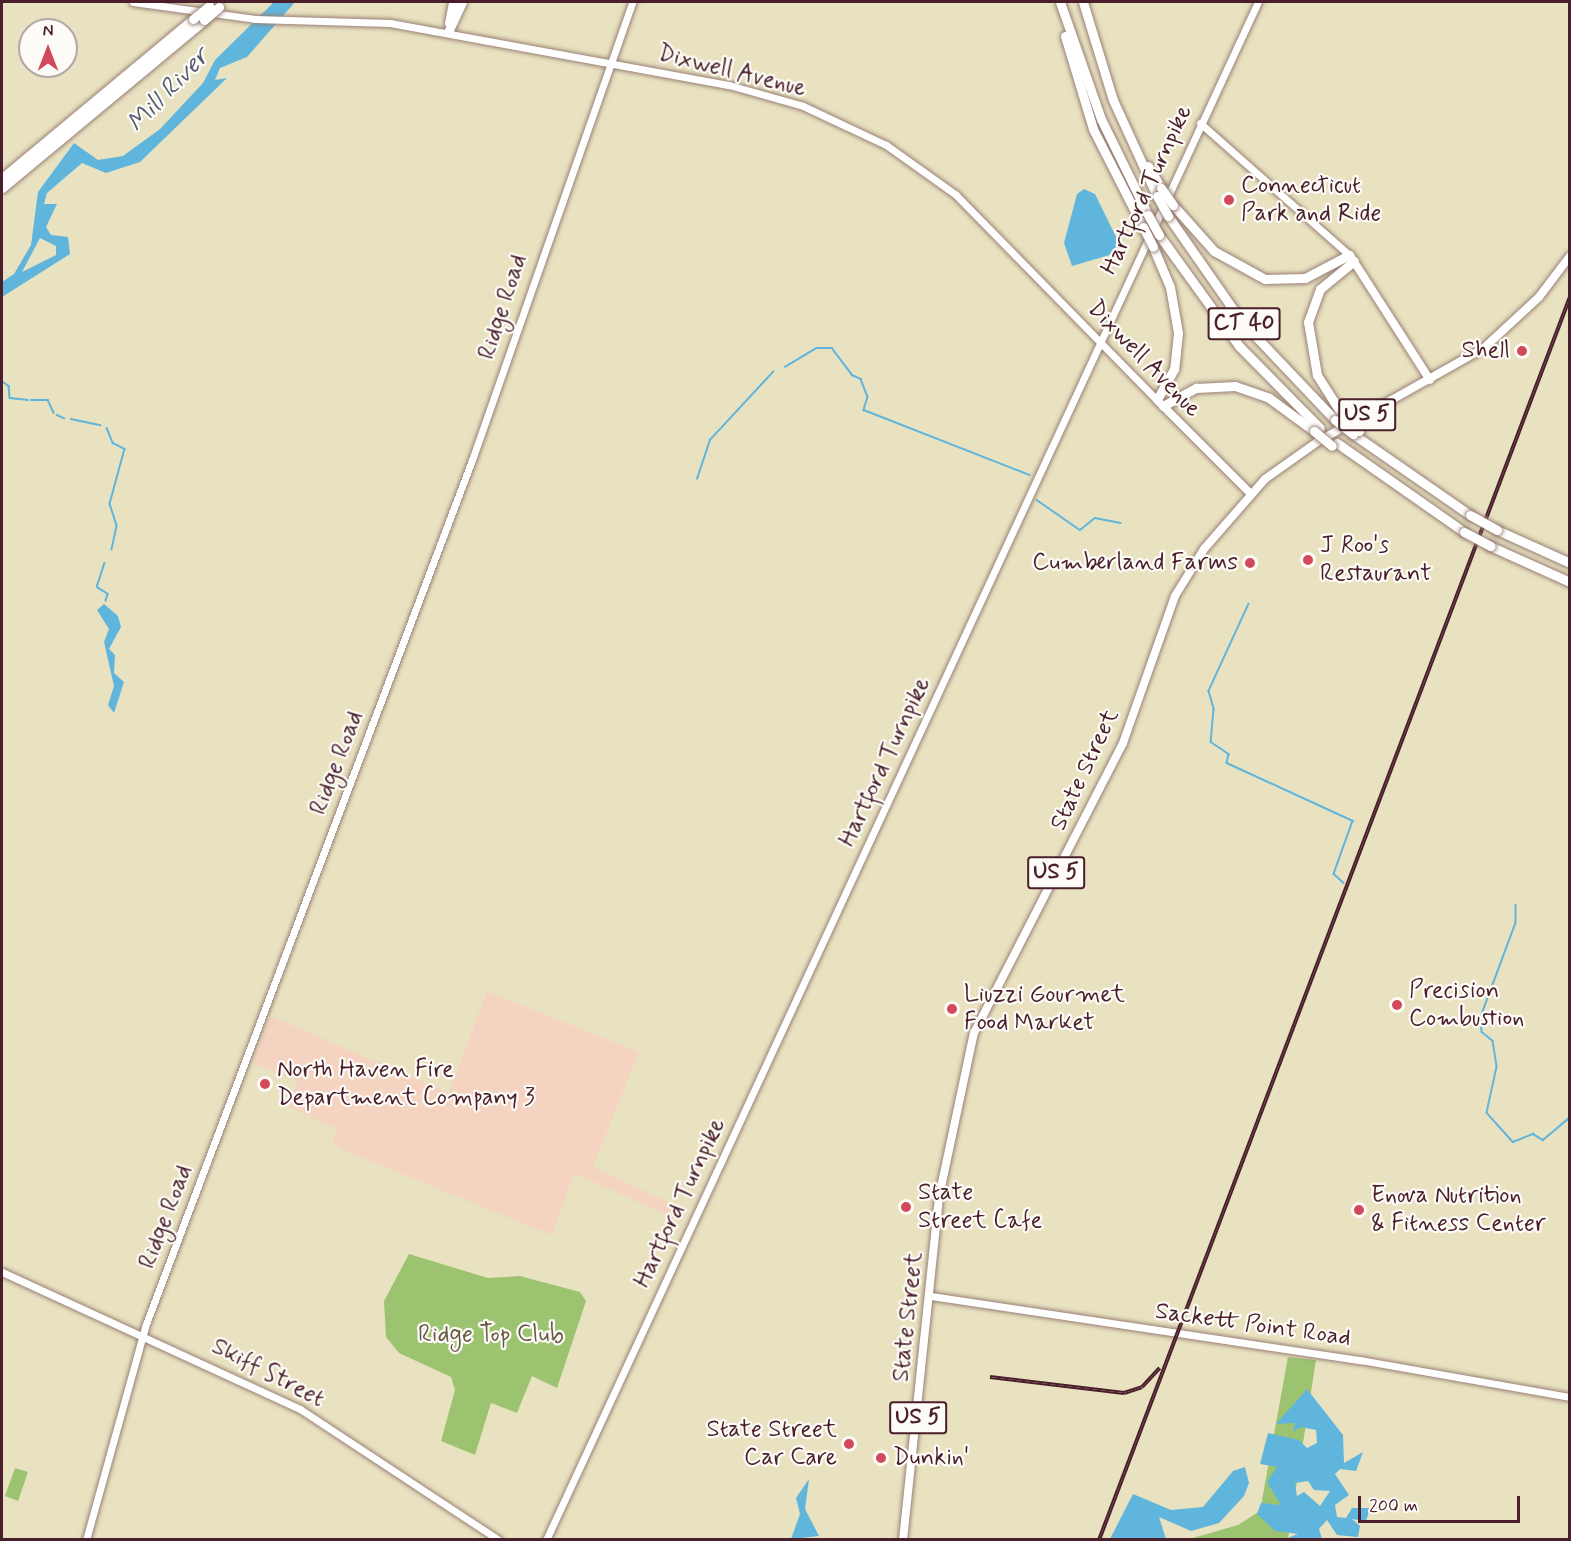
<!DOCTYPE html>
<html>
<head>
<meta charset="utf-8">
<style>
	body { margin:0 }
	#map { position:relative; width:1571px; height:1541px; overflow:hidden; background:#e9e2c1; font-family:Mynerve,sans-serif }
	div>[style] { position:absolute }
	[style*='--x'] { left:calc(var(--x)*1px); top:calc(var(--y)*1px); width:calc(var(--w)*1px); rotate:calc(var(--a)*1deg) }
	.built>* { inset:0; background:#f4d3c1 }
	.green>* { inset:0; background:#9cc470 }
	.water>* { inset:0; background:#60b5dc }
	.stream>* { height:1.5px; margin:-0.75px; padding:0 0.75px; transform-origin:0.75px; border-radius:0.75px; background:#60b5dc }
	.roads { filter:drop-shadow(0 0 2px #9a8076) drop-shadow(0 0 2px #9a8076) }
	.secondary>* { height:7px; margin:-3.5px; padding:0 3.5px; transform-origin:3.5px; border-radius:3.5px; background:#fff }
	.primary>* { height:8px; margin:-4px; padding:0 4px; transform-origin:4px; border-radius:4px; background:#fff }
	.highway>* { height:9px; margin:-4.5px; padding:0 4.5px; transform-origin:4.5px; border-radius:4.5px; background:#fff }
	.rail>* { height:4px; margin-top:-2px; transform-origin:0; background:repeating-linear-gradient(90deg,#fdfcf7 0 4.5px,#4a1f2b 0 9px); box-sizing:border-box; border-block:2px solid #4a1f2b }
	.bridges { filter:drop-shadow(0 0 2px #9a8076) drop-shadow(0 0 2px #9a8076) }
	.highway-bridge>* { height:9px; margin:-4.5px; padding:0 4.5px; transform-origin:4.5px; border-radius:4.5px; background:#fff }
	.dots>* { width:16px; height:16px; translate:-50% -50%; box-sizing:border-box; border:3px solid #fdfcf7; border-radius:50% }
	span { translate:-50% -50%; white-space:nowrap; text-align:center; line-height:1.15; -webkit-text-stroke:4.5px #fdfcf7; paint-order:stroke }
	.shield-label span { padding:2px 4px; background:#fdfcf7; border:2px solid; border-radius:4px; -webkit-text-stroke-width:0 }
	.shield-label { font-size:22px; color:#4a1f2b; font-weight:700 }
	.street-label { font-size:24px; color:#4a1f2b }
	.poi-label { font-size:24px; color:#4a1f2b }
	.left { translate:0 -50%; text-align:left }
	.right { translate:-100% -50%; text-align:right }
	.park-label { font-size:24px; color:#675943 }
	.water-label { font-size:26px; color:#535b72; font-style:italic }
	.frame { position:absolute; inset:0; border:3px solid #4a1f2b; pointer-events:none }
	.north { position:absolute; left:18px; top:18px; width:60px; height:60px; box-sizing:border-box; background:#fdfcf7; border:2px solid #b5a4a5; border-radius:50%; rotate:0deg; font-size:16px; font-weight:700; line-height:24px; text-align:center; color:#4a1f2b }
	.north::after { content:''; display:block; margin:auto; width:21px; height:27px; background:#d1495b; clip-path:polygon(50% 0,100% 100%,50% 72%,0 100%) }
	.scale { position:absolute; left:1358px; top:1496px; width:162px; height:27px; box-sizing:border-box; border:3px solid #4a1f2b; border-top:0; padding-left:8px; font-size:18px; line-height:21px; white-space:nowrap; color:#4a1f2b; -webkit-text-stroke:4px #fdfcf7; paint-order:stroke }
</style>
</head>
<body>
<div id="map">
	<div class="built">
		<i style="clip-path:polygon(487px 991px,639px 1052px,593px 1167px,687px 1211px,682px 1222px,574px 1173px,552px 1235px,343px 1150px,332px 1142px,338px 1129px,289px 1107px,298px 1081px,253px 1063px,271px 1016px,449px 1093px)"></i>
	</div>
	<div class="green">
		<i style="clip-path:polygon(409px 1254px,488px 1278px,520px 1276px,580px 1292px,586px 1301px,557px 1388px,532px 1376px,517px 1413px,491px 1403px,475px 1455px,441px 1441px,455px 1390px,451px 1377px,399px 1353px,386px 1337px,384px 1301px)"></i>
		<i style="clip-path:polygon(1288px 1357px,1316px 1360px,1288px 1539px,1186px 1540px,1238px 1525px,1260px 1511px)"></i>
		<i style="clip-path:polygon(15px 1468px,28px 1472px,18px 1501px,5px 1496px)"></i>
	</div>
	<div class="water">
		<i style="clip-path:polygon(evenodd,274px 2px,295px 2px,247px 57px,220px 68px,215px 80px,227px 78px,140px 162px,106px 173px,82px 163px,47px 193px,44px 204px,57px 204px,46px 227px,51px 235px,68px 237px,70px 254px,2px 297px,2px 282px,14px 274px,31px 245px,38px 192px,74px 143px,98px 160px,123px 156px,160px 129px,203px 83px,215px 60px,274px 2px,40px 238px,56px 246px,56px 255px,22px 272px,40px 238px)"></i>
		<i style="clip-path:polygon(1084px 189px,1095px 194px,1118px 241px,1113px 254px,1072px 266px,1064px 243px,1077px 194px)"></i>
		<i style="clip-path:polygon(104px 604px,118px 616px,121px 627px,109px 649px,115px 655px,114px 673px,124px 682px,114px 713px,108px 705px,114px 686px,104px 642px,109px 629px,97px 610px)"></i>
		<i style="clip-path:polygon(evenodd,1307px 1389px,1343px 1435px,1344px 1463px,1363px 1452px,1356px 1471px,1340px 1469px,1335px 1474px,1349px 1495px,1335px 1505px,1337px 1517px,1346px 1518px,1352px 1508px,1370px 1508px,1366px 1521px,1352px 1519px,1360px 1526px,1358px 1537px,1337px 1535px,1327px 1520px,1319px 1529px,1322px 1539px,1285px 1539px,1298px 1534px,1275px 1531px,1257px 1514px,1261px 1503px,1281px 1505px,1267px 1482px,1277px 1467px,1260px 1464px,1268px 1433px,1299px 1440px,1307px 1448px,1317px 1443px,1316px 1430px,1301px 1427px,1293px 1432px,1295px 1423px,1276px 1424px,1307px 1389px,1308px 1481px,1314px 1490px,1330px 1491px,1320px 1506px,1304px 1492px,1297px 1496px,1295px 1483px,1308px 1481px)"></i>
		<i style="clip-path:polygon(1245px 1467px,1249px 1483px,1244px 1496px,1219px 1523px,1191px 1531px,1159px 1517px,1166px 1539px,1110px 1539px,1133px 1494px,1171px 1510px,1203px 1507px,1233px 1471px)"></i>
		<i style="clip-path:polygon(809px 1479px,805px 1509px,819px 1536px,791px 1539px,800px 1514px,796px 1498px)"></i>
	</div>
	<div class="stream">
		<i style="--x:785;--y:367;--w:37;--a:-31"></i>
		<i style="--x:817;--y:348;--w:15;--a:0"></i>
		<i style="--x:832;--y:348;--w:34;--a:53"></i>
		<i style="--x:852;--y:375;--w:10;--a:24"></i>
		<i style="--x:861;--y:379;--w:19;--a:69"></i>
		<i style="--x:868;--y:397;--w:14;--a:107"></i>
		<i style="--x:864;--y:410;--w:178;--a:21.4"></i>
		<i style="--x:2;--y:381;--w:9;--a:36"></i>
		<i style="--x:9;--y:386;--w:12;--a:85"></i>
		<i style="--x:10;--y:398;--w:18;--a:6"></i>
		<i style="--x:31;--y:400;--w:17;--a:0"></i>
		<i style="--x:48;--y:400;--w:14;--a:65"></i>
		<i style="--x:57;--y:415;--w:8;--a:23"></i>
		<i style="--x:71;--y:419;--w:30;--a:12"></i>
		<i style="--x:107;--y:428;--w:16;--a:68"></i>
		<i style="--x:113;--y:443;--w:13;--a:27"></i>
		<i style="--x:125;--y:449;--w:57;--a:105.3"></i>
		<i style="--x:110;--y:504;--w:23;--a:72"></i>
		<i style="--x:117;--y:526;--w:24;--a:102"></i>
		<i style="--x:697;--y:479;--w:41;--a:-71.6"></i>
		<i style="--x:710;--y:440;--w:93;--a:-47.2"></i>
		<i style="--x:1037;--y:500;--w:52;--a:34.9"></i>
		<i style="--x:1080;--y:530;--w:19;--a:-39"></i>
		<i style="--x:1095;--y:518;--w:26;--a:11"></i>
		<i style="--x:105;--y:563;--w:25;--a:108"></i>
		<i style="--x:97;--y:587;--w:13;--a:32"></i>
		<i style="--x:108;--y:594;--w:7;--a:106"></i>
		<i style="--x:1249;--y:604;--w:96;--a:114.7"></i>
		<i style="--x:1209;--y:691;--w:19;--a:74"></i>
		<i style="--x:1214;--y:709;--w:33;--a:95"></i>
		<i style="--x:1211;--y:742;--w:22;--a:34"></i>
		<i style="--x:1229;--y:754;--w:9;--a:103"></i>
		<i style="--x:1227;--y:763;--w:139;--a:24.7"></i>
		<i style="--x:1353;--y:821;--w:56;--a:109.7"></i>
		<i style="--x:1334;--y:874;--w:13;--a:42"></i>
		<i style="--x:1516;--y:905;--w:18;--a:90"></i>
		<i style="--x:1516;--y:923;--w:100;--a:110.4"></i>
		<i style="--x:1481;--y:1017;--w:15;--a:86"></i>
		<i style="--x:1482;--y:1032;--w:14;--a:39"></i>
		<i style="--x:1493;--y:1041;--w:26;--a:81"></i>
		<i style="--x:1497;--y:1067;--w:47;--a:102.3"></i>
		<i style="--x:1487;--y:1113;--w:39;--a:48"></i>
		<i style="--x:1513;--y:1142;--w:22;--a:-22"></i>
		<i style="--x:1533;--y:1134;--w:12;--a:31"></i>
		<i style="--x:1543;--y:1140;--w:35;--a:-40"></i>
	</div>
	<div class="roads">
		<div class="secondary">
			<i style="--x:133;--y:2;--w:123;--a:7.9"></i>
			<i style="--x:255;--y:19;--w:135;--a:1.7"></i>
			<i style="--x:390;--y:23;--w:345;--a:10.4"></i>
			<i style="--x:729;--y:85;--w:77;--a:15.8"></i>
			<i style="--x:803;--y:106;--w:92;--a:25.2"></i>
			<i style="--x:886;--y:145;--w:86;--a:35.5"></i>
			<i style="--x:956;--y:195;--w:287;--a:45.6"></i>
			<i style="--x:1200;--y:123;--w:199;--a:41.5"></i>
			<i style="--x:2;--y:1272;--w:328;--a:24.7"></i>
			<i style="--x:300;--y:1409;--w:238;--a:33.4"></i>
			<i style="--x:931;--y:1296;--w:434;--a:8.5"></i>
			<i style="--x:1360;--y:1360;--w:213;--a:10"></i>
			<i style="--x:86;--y:1540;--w:224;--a:-74.5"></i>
			<i style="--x:146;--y:1324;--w:923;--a:-69.33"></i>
			<i style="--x:472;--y:460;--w:485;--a:-70.7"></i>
			<i style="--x:546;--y:1540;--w:1695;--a:-65.16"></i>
		</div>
		<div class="primary">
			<i style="--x:1351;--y:257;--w:146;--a:57.3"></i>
			<i style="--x:1160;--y:403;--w:129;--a:45"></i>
			<i style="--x:903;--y:1540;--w:345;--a:-84"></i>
			<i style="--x:939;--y:1197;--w:168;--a:-78"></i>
			<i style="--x:974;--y:1033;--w:326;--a:-62.8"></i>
			<i style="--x:1123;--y:743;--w:156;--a:-70.5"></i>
			<i style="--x:1175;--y:596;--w:55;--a:-58.3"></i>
			<i style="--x:1204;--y:549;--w:93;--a:-48.9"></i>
			<i style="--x:1265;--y:479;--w:64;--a:-35.4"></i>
			<i style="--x:1317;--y:442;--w:192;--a:-29.4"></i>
			<i style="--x:1484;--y:348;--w:75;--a:-42.8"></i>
			<i style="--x:1539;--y:297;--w:51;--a:-52.9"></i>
		</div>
		<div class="highway">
			<i style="--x:1060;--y:2;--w:124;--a:70.7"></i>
			<i style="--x:1101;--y:119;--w:107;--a:63.9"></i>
			<i style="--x:1083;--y:2;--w:102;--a:73"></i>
			<i style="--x:1113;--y:100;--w:106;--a:65.4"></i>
			<i style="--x:449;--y:23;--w:21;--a:-79"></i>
			<i style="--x:448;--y:32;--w:33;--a:-65"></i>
			<i style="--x:1065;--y:36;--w:97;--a:73.2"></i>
			<i style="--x:1093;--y:129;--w:110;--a:63"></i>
			<i style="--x:1148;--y:166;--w:26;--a:59"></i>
			<i style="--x:2;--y:178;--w:249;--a:-39.8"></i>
			<i style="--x:2;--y:188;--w:263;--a:-39.7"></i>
			<i style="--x:1173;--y:205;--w:62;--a:48.3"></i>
			<i style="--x:1214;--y:251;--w:58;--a:28.8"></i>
			<i style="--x:1265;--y:279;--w:40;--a:-1.4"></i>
			<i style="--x:1305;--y:278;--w:50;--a:-27.6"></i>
			<i style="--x:1168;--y:216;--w:129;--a:55.1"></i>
			<i style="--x:1242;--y:322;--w:135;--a:46.5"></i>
			<i style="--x:1159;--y:235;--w:137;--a:54.2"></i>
			<i style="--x:1239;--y:346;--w:115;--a:45.4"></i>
			<i style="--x:1153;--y:247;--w:43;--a:67"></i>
			<i style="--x:1170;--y:287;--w:47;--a:80.1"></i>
			<i style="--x:1178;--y:333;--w:36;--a:96"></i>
			<i style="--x:1174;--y:369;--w:35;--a:119"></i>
			<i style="--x:1163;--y:406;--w:38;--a:-29"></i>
			<i style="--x:1196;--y:388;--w:39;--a:-3"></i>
			<i style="--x:1235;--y:386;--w:36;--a:19"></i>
			<i style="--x:1269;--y:398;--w:56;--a:36.3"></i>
			<i style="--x:1343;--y:416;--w:49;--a:-122.4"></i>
			<i style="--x:1317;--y:375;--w:54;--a:-99.6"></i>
			<i style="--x:1308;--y:322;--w:35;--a:-70"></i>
			<i style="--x:1320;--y:289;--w:44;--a:-39.5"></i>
			<i style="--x:1353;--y:434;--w:142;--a:34.7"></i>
			<i style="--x:1337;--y:443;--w:155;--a:35"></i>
			<i style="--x:1497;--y:530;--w:80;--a:24.3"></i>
			<i style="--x:1490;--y:546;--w:88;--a:24.2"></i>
		</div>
	</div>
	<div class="rail">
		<i style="--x:990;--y:1377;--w:135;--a:6.8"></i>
		<i style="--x:1124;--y:1393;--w:19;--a:-18"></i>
		<i style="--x:1142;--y:1387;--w:26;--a:-47"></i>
		<i style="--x:1099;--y:1540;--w:1329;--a:-69.25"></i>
	</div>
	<div class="bridges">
		<div class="highway-bridge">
			<i style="--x:193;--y:19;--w:21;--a:-39"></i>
			<i style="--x:204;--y:20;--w:20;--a:-41"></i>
			<i style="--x:1161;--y:188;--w:21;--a:55"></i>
			<i style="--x:1157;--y:196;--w:23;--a:61"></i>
			<i style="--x:1148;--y:215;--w:23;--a:61"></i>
			<i style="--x:1143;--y:227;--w:22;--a:63"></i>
			<i style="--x:1343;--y:416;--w:22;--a:43"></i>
			<i style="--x:1335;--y:420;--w:23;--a:38"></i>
			<i style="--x:1314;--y:431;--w:23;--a:40"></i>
			<i style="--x:1470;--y:515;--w:31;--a:29"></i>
			<i style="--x:1464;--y:532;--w:30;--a:28"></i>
		</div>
	</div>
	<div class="dots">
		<i style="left:1229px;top:200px;background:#d1495b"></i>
		<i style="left:1522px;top:351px;background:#d1495b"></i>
		<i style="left:1308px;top:560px;background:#d1495b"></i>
		<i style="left:1250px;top:563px;background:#d1495b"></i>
		<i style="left:1397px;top:1005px;background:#d1495b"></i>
		<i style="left:952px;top:1009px;background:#d1495b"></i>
		<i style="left:265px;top:1084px;background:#d1495b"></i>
		<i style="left:906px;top:1207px;background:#d1495b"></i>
		<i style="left:1359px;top:1210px;background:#d1495b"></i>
		<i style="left:849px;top:1444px;background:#d1495b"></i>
		<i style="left:881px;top:1458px;background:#d1495b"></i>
	</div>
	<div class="shield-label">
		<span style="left:1244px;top:324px">CT 40</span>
		<span style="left:1367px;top:415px">US 5</span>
		<span style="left:1056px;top:873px">US 5</span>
		<span style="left:918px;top:1418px">US 5</span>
	</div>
	<div class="street-label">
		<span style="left:732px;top:71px;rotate:14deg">Dixwell Avenue</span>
		<span style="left:1147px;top:190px;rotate:-65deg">Hartford Turnpike</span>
		<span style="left:503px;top:307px;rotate:-72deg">Ridge Road</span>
		<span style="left:1144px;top:359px;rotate:46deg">Dixwell Avenue</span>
		<span style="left:885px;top:762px;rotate:-65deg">Hartford Turnpike</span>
		<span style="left:337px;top:763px;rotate:-69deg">Ridge Road</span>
		<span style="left:1085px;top:770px;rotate:-65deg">State Street</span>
		<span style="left:680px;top:1203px;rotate:-65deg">Hartford Turnpike</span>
		<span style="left:166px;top:1217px;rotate:-69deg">Ridge Road</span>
		<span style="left:908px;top:1317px;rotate:-84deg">State Street</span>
		<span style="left:1253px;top:1325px;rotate:8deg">Sackett Point Road</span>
		<span style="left:268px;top:1373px;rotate:27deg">Skiff Street</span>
	</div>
	<div class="poi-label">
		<span class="left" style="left:1241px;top:200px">Connecticut<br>Park and Ride</span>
		<span class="right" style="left:1510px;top:351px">Shell</span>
		<span class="left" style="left:1320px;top:560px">J Roo's<br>Restaurant</span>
		<span class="right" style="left:1238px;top:563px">Cumberland Farms</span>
		<span class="left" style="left:1409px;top:1005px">Precision<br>Combustion</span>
		<span class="left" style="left:964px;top:1009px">Liuzzi Gourmet<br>Food Market</span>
		<span class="left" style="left:277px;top:1084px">North Haven Fire<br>Department Company 3</span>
		<span class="left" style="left:918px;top:1207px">State<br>Street Cafe</span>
		<span class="left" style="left:1371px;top:1210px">Enova Nutrition<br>&amp; Fitness Center</span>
		<span class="right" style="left:837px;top:1444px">State Street<br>Car Care</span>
		<span class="left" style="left:893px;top:1458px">Dunkin'</span>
	</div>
	<div class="park-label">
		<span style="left:491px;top:1335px">Ridge Top Club</span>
	</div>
	<div class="water-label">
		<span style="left:169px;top:91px;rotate:-46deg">Mill River</span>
	</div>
	<div class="frame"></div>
	<div class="north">N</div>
	<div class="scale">200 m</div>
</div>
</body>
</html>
